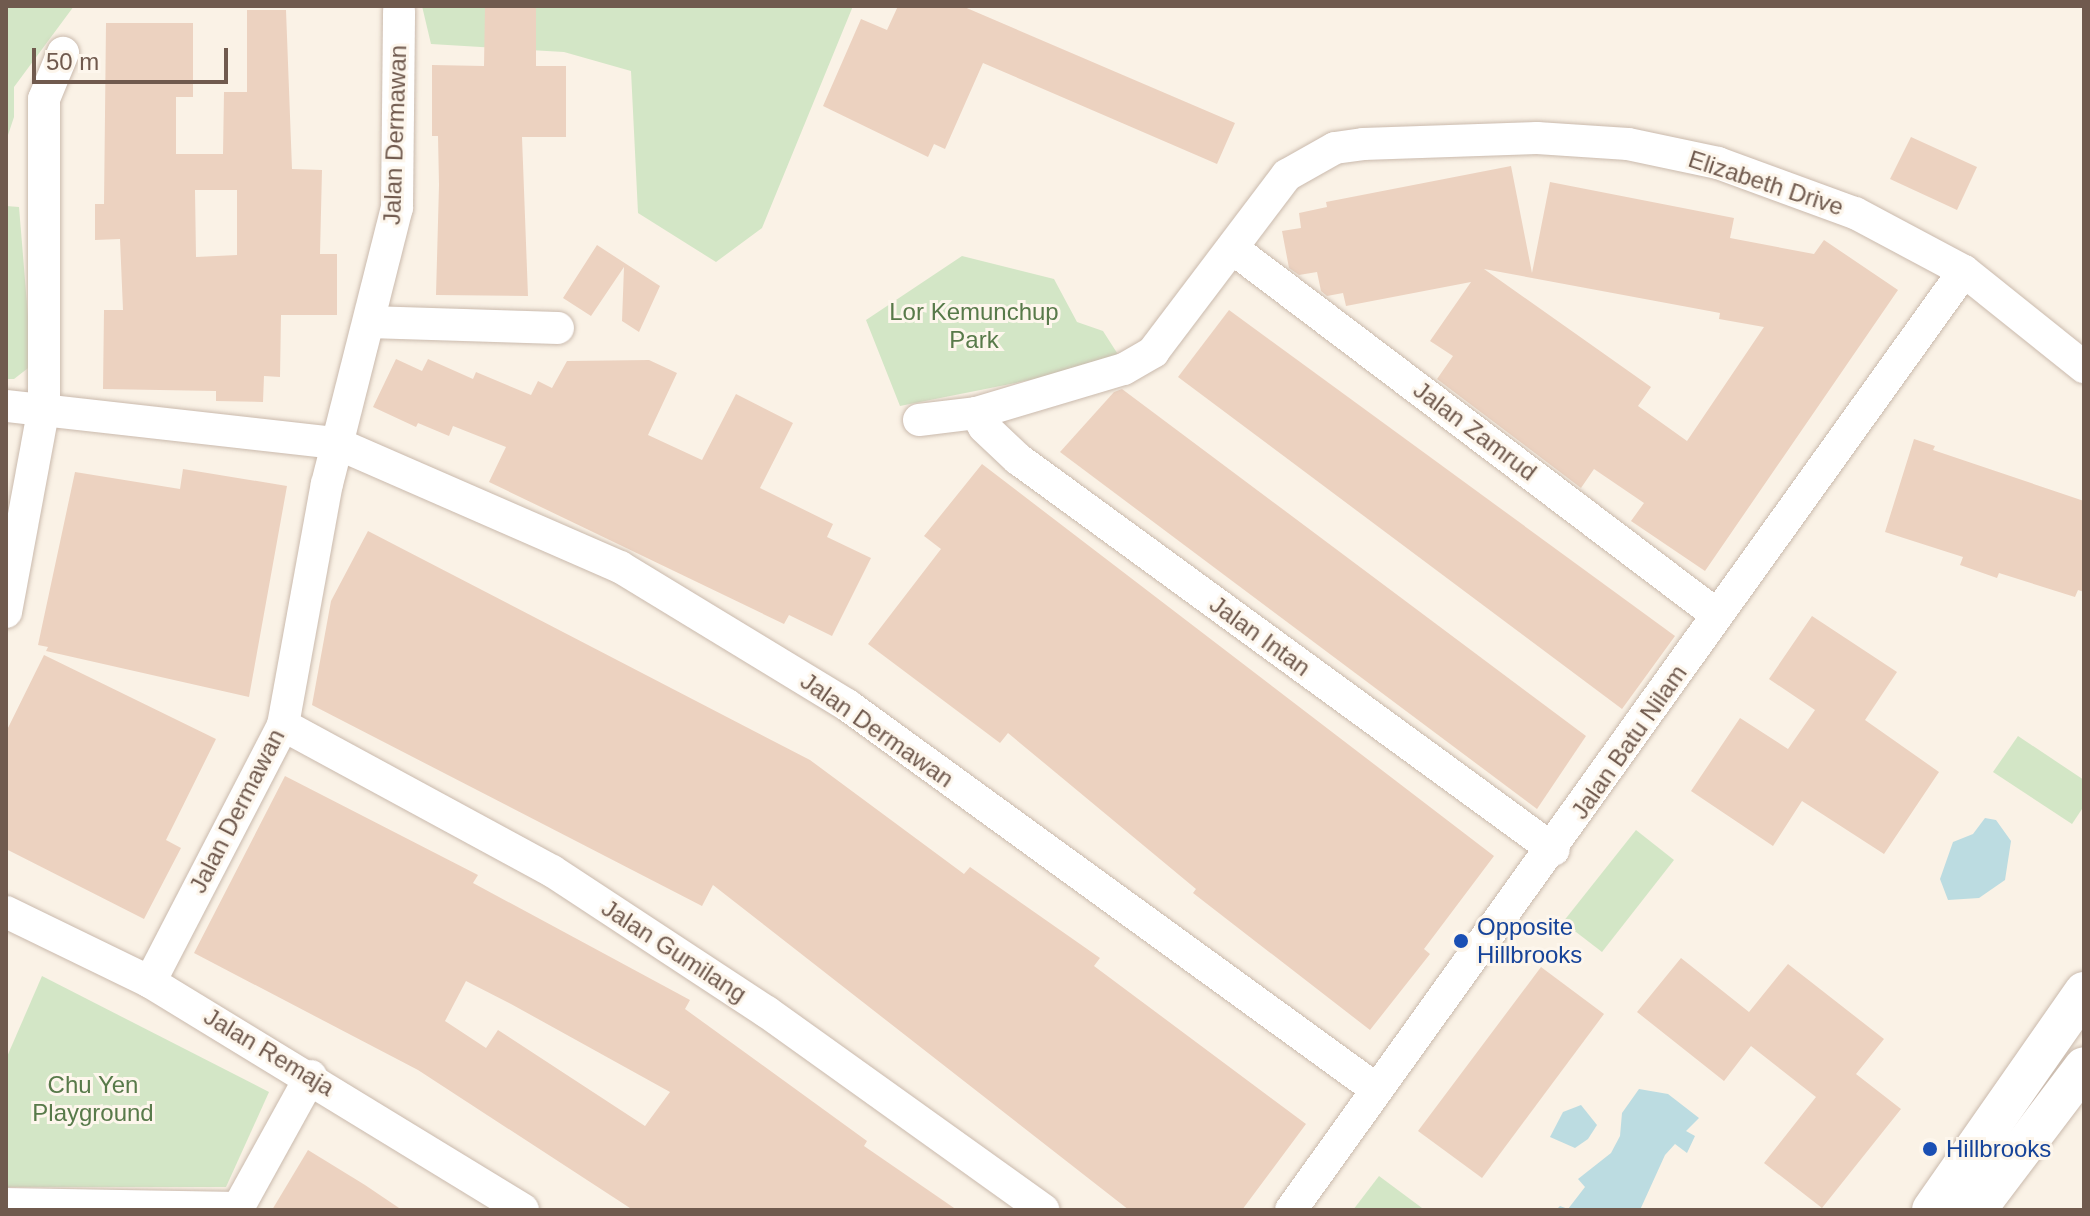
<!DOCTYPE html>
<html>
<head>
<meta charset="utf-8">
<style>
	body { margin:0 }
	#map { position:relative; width:2090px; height:1216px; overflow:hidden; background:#faf2e6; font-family:Arial,sans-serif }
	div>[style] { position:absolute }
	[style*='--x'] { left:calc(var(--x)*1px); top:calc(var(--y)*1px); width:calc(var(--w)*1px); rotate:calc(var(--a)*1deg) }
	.green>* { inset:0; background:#d3e6c6 }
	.water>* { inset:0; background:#bcdce1 }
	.building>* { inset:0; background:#ecd2c0 }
	.roads { filter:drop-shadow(0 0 2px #cabaad) drop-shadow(0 0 2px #cabaad) }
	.minor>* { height:32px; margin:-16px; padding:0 16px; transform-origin:16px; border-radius:16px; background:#fff }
	.tertiary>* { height:40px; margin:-20px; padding:0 20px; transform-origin:20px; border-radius:20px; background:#fff }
	.dots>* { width:22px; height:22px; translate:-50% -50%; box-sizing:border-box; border:4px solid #fdf6ec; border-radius:50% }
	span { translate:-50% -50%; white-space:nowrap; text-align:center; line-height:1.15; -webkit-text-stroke:6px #fdf6ec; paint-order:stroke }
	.street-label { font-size:24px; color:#705a4e }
	.park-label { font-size:24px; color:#587a4a }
	.transit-label { font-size:24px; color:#164399 }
	.left { translate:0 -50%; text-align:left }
	.frame { position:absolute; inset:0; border:8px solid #705a4e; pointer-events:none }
	.scale { position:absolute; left:32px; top:48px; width:196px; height:36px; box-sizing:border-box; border:4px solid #705a4e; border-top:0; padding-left:10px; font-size:24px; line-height:28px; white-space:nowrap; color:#705a4e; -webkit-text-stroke:6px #fdf6ec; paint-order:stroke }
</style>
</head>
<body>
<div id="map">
	<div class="green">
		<i style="clip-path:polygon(6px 6px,74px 6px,14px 87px,14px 117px,6px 141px)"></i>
		<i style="clip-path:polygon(422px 6px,853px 6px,762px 228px,716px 262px,638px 213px,631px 71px,564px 52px,431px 44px)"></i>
		<i style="clip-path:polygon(6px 206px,19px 207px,32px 365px,14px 379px,6px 379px)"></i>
		<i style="clip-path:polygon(962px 256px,1054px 279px,1077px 322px,1103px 331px,1119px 356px,1085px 369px,900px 406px,866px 320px)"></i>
		<i style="clip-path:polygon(2018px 736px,2084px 780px,2084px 806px,2072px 824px,1993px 772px)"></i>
		<i style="clip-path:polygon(1636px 830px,1674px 860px,1602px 952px,1563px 922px)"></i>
		<i style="clip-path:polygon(42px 976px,269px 1092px,226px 1187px,6px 1187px,6px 1059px)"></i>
		<i style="clip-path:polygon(1379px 1176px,1422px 1208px,1420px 1210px,1353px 1210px)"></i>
	</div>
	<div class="water">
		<i style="clip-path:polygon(1985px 818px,1996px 820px,2011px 841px,2005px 880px,1979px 898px,1948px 900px,1940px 879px,1953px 842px,1973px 834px)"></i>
		<i style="clip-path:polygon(1639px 1089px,1668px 1094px,1699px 1118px,1686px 1131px,1695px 1136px,1687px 1153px,1675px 1144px,1665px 1155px,1640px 1210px,1556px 1210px,1560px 1206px,1568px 1209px,1585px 1187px,1578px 1179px,1611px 1153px,1620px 1136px,1622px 1113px)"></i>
		<i style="clip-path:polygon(1581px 1105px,1597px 1125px,1588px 1139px,1575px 1148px,1550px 1137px,1563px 1112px)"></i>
	</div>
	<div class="building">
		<i style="clip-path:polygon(485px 6px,536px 6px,536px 66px,566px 66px,566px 137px,522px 137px,528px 296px,436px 295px,439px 185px,438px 136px,432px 136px,432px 65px,484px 66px)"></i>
		<i style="clip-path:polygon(898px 6px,962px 6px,1235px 123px,1217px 164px,983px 63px,945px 149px,934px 144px,928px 157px,823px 106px,861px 19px,887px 30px)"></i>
		<i style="clip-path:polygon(evenodd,247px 10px,286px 10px,292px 169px,322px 170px,320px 254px,337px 254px,337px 315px,281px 315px,280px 377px,264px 376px,263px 402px,216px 401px,216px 391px,103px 389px,104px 310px,123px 310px,120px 239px,95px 240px,95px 204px,104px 204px,106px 23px,193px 23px,193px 97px,176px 97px,176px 154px,223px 154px,224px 92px,247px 92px,247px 10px,195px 190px,237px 190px,237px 255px,196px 257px,195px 190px)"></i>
		<i style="clip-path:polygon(1911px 137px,1977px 167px,1957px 210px,1890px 179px)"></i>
		<i style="clip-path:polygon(evenodd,1511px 166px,1532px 273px,1550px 182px,1734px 218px,1730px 238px,1814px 254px,1824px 240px,1898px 290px,1705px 571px,1631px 521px,1644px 503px,1594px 469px,1581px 488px,1437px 379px,1453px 356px,1430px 341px,1471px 282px,1346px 306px,1343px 293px,1327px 296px,1321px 291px,1317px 272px,1299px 275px,1289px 268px,1282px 231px,1301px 228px,1299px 213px,1327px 207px,1326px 202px,1511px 166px,1484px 269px,1720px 313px,1719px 319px,1764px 327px,1687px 441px,1638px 406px,1651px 387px,1484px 269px)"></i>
		<i style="clip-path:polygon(597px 245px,660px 286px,639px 332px,622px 321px,624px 267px,591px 316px,563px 298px)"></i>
		<i style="clip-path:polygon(1229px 310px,1675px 636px,1622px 709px,1178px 377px)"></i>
		<i style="clip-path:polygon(396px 359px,422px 371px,428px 359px,473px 379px,476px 372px,531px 395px,538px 381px,552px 388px,567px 361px,649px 360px,677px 373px,648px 435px,702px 460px,736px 394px,793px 423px,760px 488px,833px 524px,827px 537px,871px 558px,832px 636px,789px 615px,784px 624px,489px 482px,506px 447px,453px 426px,449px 436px,418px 423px,416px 427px,373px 407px)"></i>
		<i style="clip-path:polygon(1122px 389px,1586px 736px,1537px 809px,1060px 452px,1114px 392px)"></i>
		<i style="clip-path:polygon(1914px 439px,1935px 446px,1933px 450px,2084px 501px,2084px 592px,2078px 590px,2075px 597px,1999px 573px,1997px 578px,1960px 565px,1963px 557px,1885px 532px)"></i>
		<i style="clip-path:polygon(982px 464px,1494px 856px,1424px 949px,1430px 954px,1370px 1030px,1193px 893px,1196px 889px,1008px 733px,1000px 743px,868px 644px,941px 549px,924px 536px)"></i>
		<i style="clip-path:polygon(183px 469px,287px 486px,249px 697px,46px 651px,48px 647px,38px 645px,75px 472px,180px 489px)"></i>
		<i style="clip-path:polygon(368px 531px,810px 760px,964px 874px,970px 867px,1100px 958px,1094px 966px,1306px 1124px,1242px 1210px,1129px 1210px,713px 885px,702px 906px,312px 705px,331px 601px)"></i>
		<i style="clip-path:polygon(1812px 616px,1897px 672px,1865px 720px,1939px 772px,1884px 854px,1802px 801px,1773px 846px,1691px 791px,1740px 718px,1788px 749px,1815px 710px,1769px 679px)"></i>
		<i style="clip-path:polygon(44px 655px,216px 739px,166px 840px,181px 848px,144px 919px,6px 849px,6px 732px)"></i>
		<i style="clip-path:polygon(evenodd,285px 776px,478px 875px,473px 883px,690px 1000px,685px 1009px,867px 1141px,864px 1146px,957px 1210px,633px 1210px,418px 1070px,194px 953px,285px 776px,466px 981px,511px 1004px,670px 1092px,645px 1126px,498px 1030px,486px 1048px,445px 1021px,466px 981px)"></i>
		<i style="clip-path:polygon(1681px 958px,1749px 1012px,1788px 964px,1884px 1039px,1856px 1074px,1901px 1109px,1822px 1208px,1764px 1163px,1816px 1097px,1751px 1046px,1724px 1081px,1637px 1012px)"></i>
		<i style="clip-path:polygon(1541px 967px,1604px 1014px,1482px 1178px,1418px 1131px)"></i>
		<i style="clip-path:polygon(308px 1150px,365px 1185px,402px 1210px,272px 1210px)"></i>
	</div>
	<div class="roads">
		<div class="minor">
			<i style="--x:1232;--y:248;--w:608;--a:37.11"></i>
			<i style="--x:369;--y:322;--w:189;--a:1.8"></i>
			<i style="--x:6;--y:406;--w:332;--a:6.4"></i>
			<i style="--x:336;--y:443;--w:310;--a:23.6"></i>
			<i style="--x:620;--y:567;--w:266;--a:31.3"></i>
			<i style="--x:847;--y:705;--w:654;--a:35.98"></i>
			<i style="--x:976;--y:413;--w:16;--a:60"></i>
			<i style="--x:984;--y:427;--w:47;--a:43.3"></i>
			<i style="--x:1018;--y:459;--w:663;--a:36.11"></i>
			<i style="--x:919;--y:420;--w:57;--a:-7"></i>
			<i style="--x:976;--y:413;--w:154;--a:-16.6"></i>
			<i style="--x:1124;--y:369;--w:34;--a:-30"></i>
			<i style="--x:1153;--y:352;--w:222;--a:-52.9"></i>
			<i style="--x:1287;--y:175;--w:55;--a:-29.4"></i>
			<i style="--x:1335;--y:148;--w:28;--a:-8"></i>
			<i style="--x:1363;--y:144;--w:174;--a:-2"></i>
			<i style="--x:1537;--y:138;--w:91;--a:3.8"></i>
			<i style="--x:1628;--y:144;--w:92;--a:11.9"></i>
			<i style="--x:1718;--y:163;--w:146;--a:20.1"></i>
			<i style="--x:1855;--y:213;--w:123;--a:28"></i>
			<i style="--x:1964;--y:271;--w:154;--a:38.7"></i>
			<i style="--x:6;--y:612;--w:208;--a:-79.5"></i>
			<i style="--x:44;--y:407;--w:308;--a:-90"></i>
			<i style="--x:44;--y:99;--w:50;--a:-67.6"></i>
			<i style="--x:283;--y:725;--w:306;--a:28.5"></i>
			<i style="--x:552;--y:871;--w:257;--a:33.3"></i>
			<i style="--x:767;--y:1012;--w:340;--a:35.6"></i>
			<i style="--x:6;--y:912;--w:160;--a:25.9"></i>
			<i style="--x:150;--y:982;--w:437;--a:31.4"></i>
			<i style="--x:150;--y:982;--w:289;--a:-62.6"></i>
			<i style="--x:283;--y:725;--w:245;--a:-79.7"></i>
			<i style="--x:327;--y:484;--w:285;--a:-75.8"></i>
			<i style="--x:397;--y:208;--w:197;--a:-89.4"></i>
			<i style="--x:6;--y:1204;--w:231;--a:1"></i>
			<i style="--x:237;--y:1210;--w:153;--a:-61.1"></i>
			<i style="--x:1291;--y:1210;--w:1155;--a:-54.37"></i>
		</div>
		<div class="tertiary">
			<i style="--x:1932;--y:1210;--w:266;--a:-55.1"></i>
			<i style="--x:1976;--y:1210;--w:179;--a:-52.9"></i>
		</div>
	</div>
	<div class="dots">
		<i style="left:1461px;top:941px;background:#1a4fb4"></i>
		<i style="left:1930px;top:1149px;background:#1a4fb4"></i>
	</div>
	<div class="street-label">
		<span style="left:395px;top:135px;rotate:-88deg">Jalan Dermawan</span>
		<span style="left:1766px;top:183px;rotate:18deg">Elizabeth Drive</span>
		<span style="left:1475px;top:431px;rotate:37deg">Jalan Zamrud</span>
		<span style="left:1260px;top:636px;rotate:36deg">Jalan Intan</span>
		<span style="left:877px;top:730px;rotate:35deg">Jalan Dermawan</span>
		<span style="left:1629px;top:742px;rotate:-55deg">Jalan Batu Nilam</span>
		<span style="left:237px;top:811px;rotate:-63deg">Jalan Dermawan</span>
		<span style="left:674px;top:951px;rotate:33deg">Jalan Gumilang</span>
		<span style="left:269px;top:1052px;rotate:31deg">Jalan Remaja</span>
	</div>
	<div class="park-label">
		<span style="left:974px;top:326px">Lor Kemunchup<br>Park</span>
		<span style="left:93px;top:1099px">Chu Yen<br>Playground</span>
	</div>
	<div class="transit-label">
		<span class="left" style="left:1477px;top:941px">Opposite<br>Hillbrooks</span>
		<span class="left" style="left:1946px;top:1149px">Hillbrooks</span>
	</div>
	<div class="frame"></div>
	<div class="scale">50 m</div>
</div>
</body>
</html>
